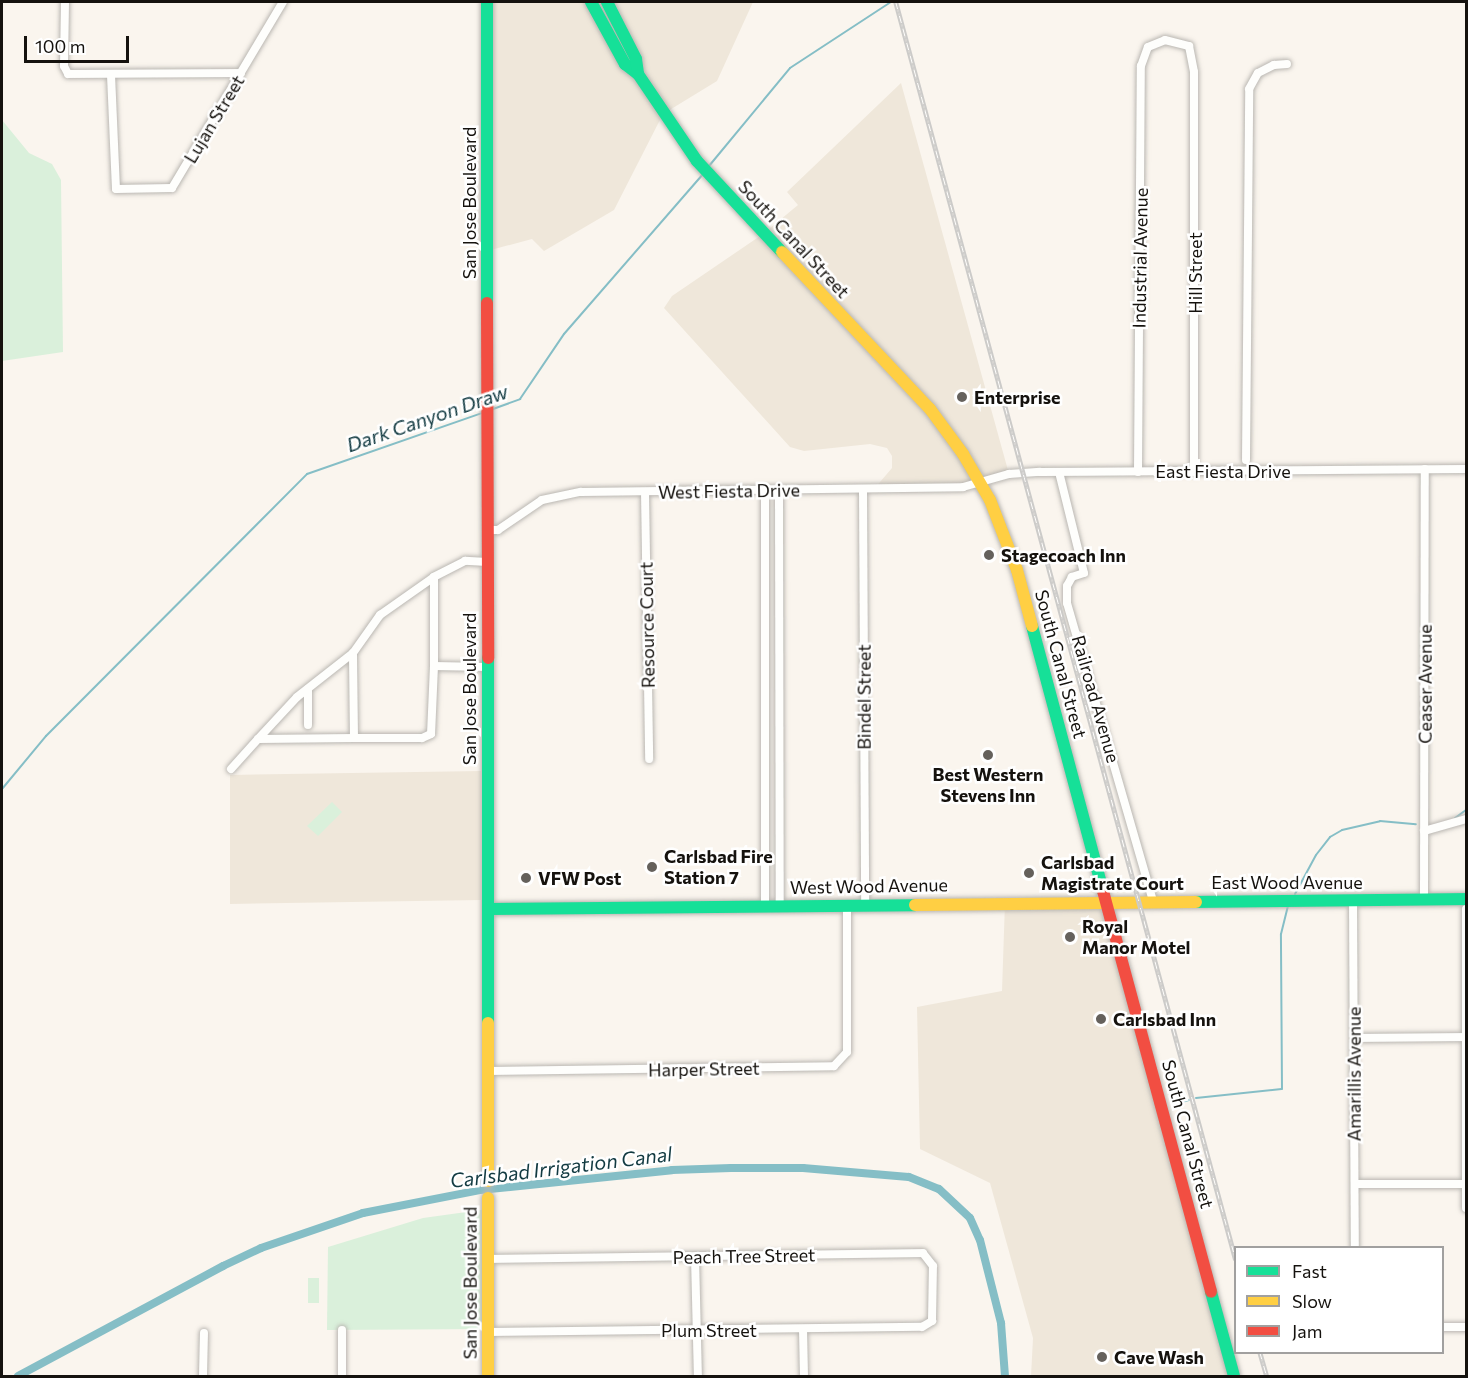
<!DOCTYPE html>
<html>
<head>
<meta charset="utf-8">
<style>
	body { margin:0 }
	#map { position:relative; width:1468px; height:1378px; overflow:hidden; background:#faf5ee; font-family:Commissioner,sans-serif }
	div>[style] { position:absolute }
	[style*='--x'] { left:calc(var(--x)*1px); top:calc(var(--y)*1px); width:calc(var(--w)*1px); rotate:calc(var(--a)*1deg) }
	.built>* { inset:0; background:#efe7da }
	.green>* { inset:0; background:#daf0db }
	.stream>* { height:2px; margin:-1px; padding:0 1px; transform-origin:1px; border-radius:1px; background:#85bec6 }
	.canal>* { height:8px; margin:-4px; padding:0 4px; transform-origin:4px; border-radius:4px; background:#85bec6 }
	.roads { filter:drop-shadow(0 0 2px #bab7b2) drop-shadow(0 0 2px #bab7b2) }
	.street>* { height:8px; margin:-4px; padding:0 4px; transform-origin:4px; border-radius:4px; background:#fefefc }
	.fast>* { height:12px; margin:-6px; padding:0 6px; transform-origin:6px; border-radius:6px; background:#16e098 }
	.slow>* { height:12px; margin:-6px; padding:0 6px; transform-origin:6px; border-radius:6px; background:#ffcf43 }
	.jam>* { height:12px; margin:-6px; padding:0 6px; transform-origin:6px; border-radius:6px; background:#f24e42 }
	.rail>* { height:4.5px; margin-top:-2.25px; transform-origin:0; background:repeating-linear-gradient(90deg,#fff 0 7px,#cccbc9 0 14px); box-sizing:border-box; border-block:2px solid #cccbc9 }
	.dots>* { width:16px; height:16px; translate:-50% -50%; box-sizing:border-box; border:3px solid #fff; border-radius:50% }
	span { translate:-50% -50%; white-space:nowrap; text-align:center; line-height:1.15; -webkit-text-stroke:5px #fff; paint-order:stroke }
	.street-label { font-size:18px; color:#15120e }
	.poi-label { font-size:18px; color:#15120e; font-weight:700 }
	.left { translate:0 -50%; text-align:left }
	.water-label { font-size:20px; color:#123a41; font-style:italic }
	.frame { position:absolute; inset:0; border:3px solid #15120e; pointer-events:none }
	.legend { position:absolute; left:1234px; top:1246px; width:210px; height:108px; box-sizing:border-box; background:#fff; border:2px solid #a1a09f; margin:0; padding:8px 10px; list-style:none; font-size:18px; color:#15120e }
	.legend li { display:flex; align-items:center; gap:12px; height:30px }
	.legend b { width:30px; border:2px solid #a1a09f }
	.scale { position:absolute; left:24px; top:36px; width:105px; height:27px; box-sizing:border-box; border:3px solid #15120e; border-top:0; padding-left:8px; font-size:18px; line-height:21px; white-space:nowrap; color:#15120e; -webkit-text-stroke:4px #fff; paint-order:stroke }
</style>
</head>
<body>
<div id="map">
	<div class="built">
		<i style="clip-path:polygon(487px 2px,591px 2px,625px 64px,607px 2px,753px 2px,717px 81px,663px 114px,614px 210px,544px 251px,532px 239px,487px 251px)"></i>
		<i style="clip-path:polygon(901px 83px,1009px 474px,982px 485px,874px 489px,892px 468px,892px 456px,887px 448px,870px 444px,804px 451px,790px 447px,664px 308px,672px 296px,763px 234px,798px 205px,787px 192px)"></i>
		<i style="clip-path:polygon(481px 771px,481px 900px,230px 904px,230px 775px)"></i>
		<i style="clip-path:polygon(1107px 901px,1234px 1376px,1031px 1376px,1033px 1338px,990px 1183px,920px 1149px,917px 1007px,1002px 991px,1005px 902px)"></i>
	</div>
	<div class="green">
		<i style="clip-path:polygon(2px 120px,29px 153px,52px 164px,61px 180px,63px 352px,2px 361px)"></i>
		<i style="clip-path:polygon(332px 802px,342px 812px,318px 836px,307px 826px)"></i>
		<i style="clip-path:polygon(488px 1209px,489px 1329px,327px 1330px,328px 1247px,423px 1218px)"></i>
		<i style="clip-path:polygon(308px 1278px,319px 1278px,319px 1303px,308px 1303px)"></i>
	</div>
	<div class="stream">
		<i style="--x:709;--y:166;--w:127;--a:-50.4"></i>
		<i style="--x:790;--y:68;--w:121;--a:-33.2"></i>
		<i style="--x:493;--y:409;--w:29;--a:-20"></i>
		<i style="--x:520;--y:399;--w:78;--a:-55.9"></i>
		<i style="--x:564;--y:334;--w:211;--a:-49"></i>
		<i style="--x:2;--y:789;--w:69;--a:-50.3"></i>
		<i style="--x:46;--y:736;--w:370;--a:-45.1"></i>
		<i style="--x:307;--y:474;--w:185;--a:-19.2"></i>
		<i style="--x:1455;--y:818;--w:14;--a:-36"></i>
		<i style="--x:1295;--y:894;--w:44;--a:-61.7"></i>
		<i style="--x:1316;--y:855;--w:23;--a:-52"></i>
		<i style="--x:1330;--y:837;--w:14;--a:-30"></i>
		<i style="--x:1342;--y:830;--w:39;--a:-13"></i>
		<i style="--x:1380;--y:821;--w:36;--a:5"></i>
		<i style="--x:1196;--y:1098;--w:86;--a:-6"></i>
		<i style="--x:1282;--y:1089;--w:155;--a:-90.4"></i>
		<i style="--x:1281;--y:934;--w:29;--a:-76"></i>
		<i style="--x:1182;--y:1102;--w:7;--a:-16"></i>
	</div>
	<div class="canal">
		<i style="--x:18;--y:1376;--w:233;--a:-28.2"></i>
		<i style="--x:223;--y:1266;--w:42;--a:-25.3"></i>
		<i style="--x:261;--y:1248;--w:108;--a:-18.9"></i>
		<i style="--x:363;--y:1213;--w:119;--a:-11.1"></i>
		<i style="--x:480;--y:1190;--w:193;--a:-5.9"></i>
		<i style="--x:672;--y:1170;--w:59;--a:-1.9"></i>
		<i style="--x:731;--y:1168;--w:72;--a:0"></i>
		<i style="--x:803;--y:1168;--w:106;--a:4.9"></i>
		<i style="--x:909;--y:1177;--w:32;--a:22"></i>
		<i style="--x:939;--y:1189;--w:42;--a:43.1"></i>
		<i style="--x:970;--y:1218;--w:24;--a:66"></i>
		<i style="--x:980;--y:1240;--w:86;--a:75.8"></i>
		<i style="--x:1001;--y:1323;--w:53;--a:85.7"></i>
	</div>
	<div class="roads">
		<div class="street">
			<i style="--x:65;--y:2;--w:64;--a:90.9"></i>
			<i style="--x:64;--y:66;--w:9;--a:63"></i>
			<i style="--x:68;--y:74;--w:173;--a:-0.3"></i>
			<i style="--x:111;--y:75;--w:114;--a:87.5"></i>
			<i style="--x:116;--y:189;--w:56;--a:-1"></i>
			<i style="--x:172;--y:188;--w:217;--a:-59.2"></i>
			<i style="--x:1246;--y:460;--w:371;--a:-89.5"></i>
			<i style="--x:1249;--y:89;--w:18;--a:-61"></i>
			<i style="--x:1258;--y:73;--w:18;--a:-27"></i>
			<i style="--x:1274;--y:65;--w:13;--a:-4"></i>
			<i style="--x:1059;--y:472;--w:104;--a:76.1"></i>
			<i style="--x:1084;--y:573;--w:13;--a:162"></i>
			<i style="--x:1072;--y:577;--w:10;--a:119"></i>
			<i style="--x:1067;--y:586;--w:17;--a:90"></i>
			<i style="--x:1067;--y:603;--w:310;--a:73.9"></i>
			<i style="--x:1138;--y:472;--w:406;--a:-89.6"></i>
			<i style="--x:1141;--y:66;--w:20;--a:-70"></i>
			<i style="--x:1148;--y:47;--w:18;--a:-22"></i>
			<i style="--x:1165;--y:40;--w:25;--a:14"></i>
			<i style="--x:1189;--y:46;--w:26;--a:79"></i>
			<i style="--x:1194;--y:72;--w:400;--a:90"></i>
			<i style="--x:863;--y:489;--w:415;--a:89.7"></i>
			<i style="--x:779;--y:490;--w:415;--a:89.9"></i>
			<i style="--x:645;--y:492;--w:267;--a:89.1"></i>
			<i style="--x:487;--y:530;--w:11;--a:0"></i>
			<i style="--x:498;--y:530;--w:53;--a:-34.3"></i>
			<i style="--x:542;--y:500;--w:40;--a:-12"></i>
			<i style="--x:581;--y:492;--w:382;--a:-0.7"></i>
			<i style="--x:963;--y:487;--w:48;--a:-15.8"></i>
			<i style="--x:1009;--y:474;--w:31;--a:-4"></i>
			<i style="--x:1040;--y:472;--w:426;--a:-0.4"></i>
			<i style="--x:487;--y:562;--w:22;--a:-177"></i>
			<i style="--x:465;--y:561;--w:35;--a:153"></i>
			<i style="--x:434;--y:577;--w:89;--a:90"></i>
			<i style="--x:434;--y:666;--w:53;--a:1.1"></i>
			<i style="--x:434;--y:666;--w:68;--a:92.5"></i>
			<i style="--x:431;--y:734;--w:10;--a:156"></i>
			<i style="--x:422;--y:738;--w:68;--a:180"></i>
			<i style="--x:354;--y:738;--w:85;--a:-90.7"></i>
			<i style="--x:353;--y:653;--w:47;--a:-54.6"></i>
			<i style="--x:380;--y:615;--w:66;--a:-35.1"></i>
			<i style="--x:308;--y:689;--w:36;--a:90"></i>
			<i style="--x:258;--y:739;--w:57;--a:-47.1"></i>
			<i style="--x:297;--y:697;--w:71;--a:-38.2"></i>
			<i style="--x:231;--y:769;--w:40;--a:-48"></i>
			<i style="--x:258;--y:739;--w:96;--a:-0.6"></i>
			<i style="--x:1424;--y:831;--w:44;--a:-15.9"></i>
			<i style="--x:1424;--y:899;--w:430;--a:-89.9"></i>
			<i style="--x:1353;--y:900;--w:348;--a:89.7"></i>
			<i style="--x:765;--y:905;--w:415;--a:-90"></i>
			<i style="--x:1466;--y:909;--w:299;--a:90"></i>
			<i style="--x:1354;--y:1038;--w:112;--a:-0.5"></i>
			<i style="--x:488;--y:1071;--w:346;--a:-0.8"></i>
			<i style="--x:834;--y:1066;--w:19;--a:-47"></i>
			<i style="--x:847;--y:1052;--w:148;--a:-90"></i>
			<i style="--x:1355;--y:1184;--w:111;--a:0"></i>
			<i style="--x:695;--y:1257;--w:119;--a:88.6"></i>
			<i style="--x:1442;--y:1327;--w:24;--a:0"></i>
			<i style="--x:803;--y:1329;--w:47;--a:88.8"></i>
			<i style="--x:342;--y:1330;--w:46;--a:90"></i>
			<i style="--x:488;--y:1332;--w:434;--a:-0.7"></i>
			<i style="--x:922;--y:1327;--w:12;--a:-31"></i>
			<i style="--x:932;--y:1321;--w:55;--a:-89"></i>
			<i style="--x:933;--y:1266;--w:16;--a:-128"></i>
			<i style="--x:923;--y:1253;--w:434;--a:179.2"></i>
			<i style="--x:203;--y:1376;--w:43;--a:-88.7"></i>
		</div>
		<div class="fast">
			<i style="--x:487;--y:2;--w:301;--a:90"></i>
			<i style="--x:591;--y:2;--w:71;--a:61.3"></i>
			<i style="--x:625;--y:64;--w:16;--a:38"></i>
			<i style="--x:638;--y:74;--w:105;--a:55.9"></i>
			<i style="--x:697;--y:161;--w:125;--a:47"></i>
			<i style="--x:607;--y:2;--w:64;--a:63"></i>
			<i style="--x:636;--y:59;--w:15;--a:82"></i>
			<i style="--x:1032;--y:626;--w:274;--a:75"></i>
			<i style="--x:488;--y:658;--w:365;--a:90"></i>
			<i style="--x:1196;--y:902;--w:270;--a:-0.6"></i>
			<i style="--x:488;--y:909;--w:427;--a:-0.5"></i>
			<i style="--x:1211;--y:1292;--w:87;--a:74.7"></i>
		</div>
		<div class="slow">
			<i style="--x:782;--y:252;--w:216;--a:46.7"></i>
			<i style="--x:930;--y:409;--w:56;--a:53.7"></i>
			<i style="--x:963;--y:454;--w:53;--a:59.6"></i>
			<i style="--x:990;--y:500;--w:75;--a:68.9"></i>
			<i style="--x:1017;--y:570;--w:58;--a:75"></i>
			<i style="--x:915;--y:905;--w:281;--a:-0.6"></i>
			<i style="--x:488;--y:1023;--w:158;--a:90"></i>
			<i style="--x:488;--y:1198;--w:178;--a:90"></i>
		</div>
		<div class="jam">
			<i style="--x:487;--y:303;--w:355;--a:89.8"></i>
			<i style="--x:1103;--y:891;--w:415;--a:74.9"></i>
		</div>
	</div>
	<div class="rail">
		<i style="--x:896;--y:2;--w:1303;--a:74.88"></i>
		<i style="--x:1260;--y:1352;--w:25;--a:74"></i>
	</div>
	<div class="dots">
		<i style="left:962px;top:397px;background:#65615c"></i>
		<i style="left:989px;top:555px;background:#65615c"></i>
		<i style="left:988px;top:755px;background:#65615c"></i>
		<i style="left:652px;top:867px;background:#65615c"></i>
		<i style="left:1029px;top:873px;background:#65615c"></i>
		<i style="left:526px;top:878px;background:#65615c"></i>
		<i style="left:1070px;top:937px;background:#65615c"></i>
		<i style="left:1101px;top:1019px;background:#65615c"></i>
		<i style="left:1102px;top:1357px;background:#65615c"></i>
	</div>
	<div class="street-label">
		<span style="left:214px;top:119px;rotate:-59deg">Lujan Street</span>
		<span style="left:469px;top:203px;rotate:-90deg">San Jose Boulevard</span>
		<span style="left:794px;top:239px;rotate:47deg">South Canal Street</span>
		<span style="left:1140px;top:258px;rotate:-89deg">Industrial Avenue</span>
		<span style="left:1195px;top:273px;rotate:-90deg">Hill Street</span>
		<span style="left:1223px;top:471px">East Fiesta Drive</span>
		<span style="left:729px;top:491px;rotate:-1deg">West Fiesta Drive</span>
		<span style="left:647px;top:625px;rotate:-91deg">Resource Court</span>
		<span style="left:1061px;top:664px;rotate:75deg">South Canal Street</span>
		<span style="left:1425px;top:684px;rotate:-90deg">Ceaser Avenue</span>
		<span style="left:469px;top:689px;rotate:-90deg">San Jose Boulevard</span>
		<span style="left:864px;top:697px;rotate:-90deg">Bindel Street</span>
		<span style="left:1096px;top:699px;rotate:74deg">Railroad Avenue</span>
		<span style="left:1287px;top:882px">East Wood Avenue</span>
		<span style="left:869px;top:886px;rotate:-1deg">West Wood Avenue</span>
		<span style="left:704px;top:1069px;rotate:-1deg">Harper Street</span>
		<span style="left:1354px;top:1074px;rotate:-90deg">Amarillis Avenue</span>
		<span style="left:1188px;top:1134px;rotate:75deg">South Canal Street</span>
		<span style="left:744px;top:1256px;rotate:-1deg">Peach Tree Street</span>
		<span style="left:470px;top:1283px;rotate:-90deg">San Jose Boulevard</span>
		<span style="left:709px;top:1330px">Plum Street</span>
	</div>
	<div class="poi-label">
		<span class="left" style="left:974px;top:397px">Enterprise</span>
		<span class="left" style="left:1001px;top:555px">Stagecoach Inn</span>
		<span style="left:988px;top:785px">Best Western<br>Stevens Inn</span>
		<span class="left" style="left:664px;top:867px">Carlsbad Fire<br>Station 7</span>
		<span class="left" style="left:1041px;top:873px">Carlsbad<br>Magistrate Court</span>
		<span class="left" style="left:538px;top:878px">VFW Post</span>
		<span class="left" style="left:1082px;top:937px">Royal<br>Manor Motel</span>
		<span class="left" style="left:1113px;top:1019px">Carlsbad Inn</span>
		<span class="left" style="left:1114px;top:1357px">Cave Wash</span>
	</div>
	<div class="water-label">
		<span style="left:427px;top:418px;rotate:-19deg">Dark Canyon Draw</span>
		<span style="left:561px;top:1167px;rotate:-7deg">Carlsbad Irrigation Canal</span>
	</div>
	<div class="frame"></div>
	<ul class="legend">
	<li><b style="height:8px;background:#16e098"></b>Fast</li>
	<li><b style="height:8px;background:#ffcf43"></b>Slow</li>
	<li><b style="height:8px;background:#f24e42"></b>Jam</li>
	</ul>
	<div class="scale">100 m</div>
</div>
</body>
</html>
